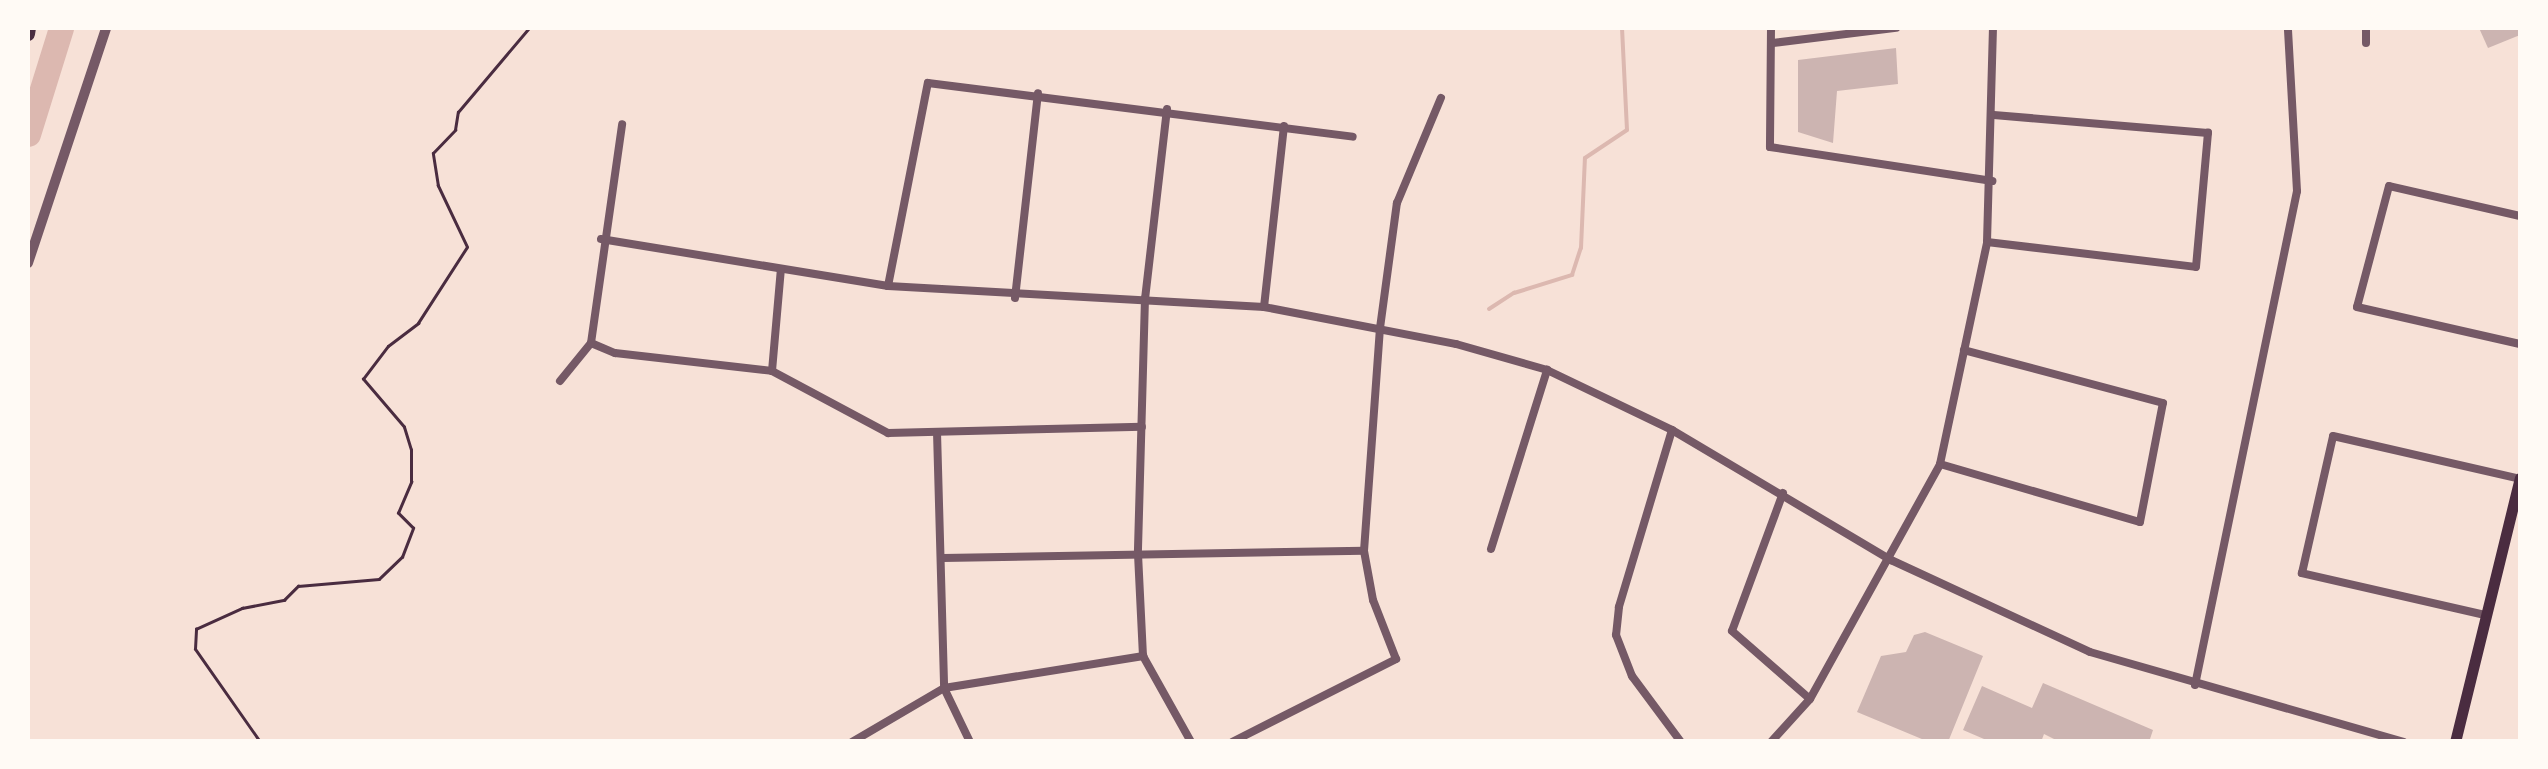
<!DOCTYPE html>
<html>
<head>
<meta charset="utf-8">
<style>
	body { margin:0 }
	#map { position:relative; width:2548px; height:769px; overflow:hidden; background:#f7e1d7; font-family:Overpass,sans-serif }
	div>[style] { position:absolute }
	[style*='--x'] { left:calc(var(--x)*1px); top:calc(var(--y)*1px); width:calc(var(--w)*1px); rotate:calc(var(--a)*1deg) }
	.stream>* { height:4px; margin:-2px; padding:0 2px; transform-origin:2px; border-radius:2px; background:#dcb8b0 }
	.river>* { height:25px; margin:-12.5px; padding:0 12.5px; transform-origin:12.5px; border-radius:12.5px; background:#dcb8b0 }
	.building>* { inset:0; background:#ccb4b1 }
	.path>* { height:2.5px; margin:-1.25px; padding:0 1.25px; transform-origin:1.25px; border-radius:1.25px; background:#4a2c40 }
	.minor>* { height:8px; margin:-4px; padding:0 4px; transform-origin:4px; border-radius:4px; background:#755966 }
	.tertiary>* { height:10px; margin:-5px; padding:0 5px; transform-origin:5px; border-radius:5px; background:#755966 }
	.secondary>* { height:11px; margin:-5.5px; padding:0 5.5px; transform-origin:5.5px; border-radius:5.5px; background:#4a2c40 }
	.motorway>* { height:14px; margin:-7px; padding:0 7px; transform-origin:7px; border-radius:7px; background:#4a2c40 }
	span { translate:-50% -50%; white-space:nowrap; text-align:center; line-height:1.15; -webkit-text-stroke:8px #fffaf5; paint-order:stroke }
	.frame { position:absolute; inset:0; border:30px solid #fffaf5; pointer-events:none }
</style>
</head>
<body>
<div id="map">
	<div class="stream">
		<i style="--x:1489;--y:309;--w:30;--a:-33"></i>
		<i style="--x:1514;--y:293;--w:61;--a:-17.2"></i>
		<i style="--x:1572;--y:275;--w:28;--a:-72"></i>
		<i style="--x:1581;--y:248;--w:90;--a:-87.5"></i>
		<i style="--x:1585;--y:158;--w:50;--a:-33.7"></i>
		<i style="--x:1627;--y:130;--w:102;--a:-92.8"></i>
	</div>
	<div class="river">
		<i style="--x:28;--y:134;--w:111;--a:-72.7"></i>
	</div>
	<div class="building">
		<i style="clip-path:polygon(2479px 28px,2520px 28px,2520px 35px,2488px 48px)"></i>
		<i style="clip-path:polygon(1896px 48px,1898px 84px,1837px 91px,1833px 143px,1798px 132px,1798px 60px)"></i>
		<i style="clip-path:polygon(1925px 632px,1983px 656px,1948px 742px,1929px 742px,1857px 712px,1881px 656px,1906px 652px,1914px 635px)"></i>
		<i style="clip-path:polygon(2043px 683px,2153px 730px,2149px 742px,2060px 742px,2044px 734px,2041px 742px,1991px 742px,1963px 730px,1982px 686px,2032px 708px)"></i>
	</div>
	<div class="path">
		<i style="--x:260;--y:742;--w:113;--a:-125"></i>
		<i style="--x:195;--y:649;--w:20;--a:-87"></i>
		<i style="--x:196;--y:629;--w:51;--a:-24.5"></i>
		<i style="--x:242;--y:608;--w:43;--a:-10.8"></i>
		<i style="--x:284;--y:600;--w:20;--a:-45"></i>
		<i style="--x:298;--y:586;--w:81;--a:-4.9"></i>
		<i style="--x:379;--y:579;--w:32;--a:-44"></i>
		<i style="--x:402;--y:557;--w:31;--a:-69"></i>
		<i style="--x:413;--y:528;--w:21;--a:-135"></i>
		<i style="--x:398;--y:513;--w:34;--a:-67"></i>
		<i style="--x:411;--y:482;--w:32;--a:-90"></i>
		<i style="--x:411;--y:450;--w:24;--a:-107"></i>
		<i style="--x:404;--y:427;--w:63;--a:-130.5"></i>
		<i style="--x:363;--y:379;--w:41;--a:-52.9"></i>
		<i style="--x:388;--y:346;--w:38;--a:-37"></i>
		<i style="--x:418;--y:323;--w:90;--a:-57.2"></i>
		<i style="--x:467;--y:247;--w:68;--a:-115.4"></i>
		<i style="--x:438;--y:186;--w:33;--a:-99"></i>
		<i style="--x:433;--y:153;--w:32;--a:-46"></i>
		<i style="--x:455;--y:130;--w:18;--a:-81"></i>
		<i style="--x:458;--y:112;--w:110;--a:-49.8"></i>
	</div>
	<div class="minor">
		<i style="--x:1771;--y:28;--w:119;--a:90.5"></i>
		<i style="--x:1770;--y:147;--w:225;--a:8.7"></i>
		<i style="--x:2366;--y:28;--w:15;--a:90"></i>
		<i style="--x:1773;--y:43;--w:124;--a:-7"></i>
		<i style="--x:1167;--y:109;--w:190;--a:96.6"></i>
		<i style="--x:1145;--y:298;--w:256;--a:91.6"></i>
		<i style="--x:1138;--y:554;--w:102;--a:87.2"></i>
		<i style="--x:1143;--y:656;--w:98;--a:60.8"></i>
		<i style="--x:2520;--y:216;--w:134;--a:-167.1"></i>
		<i style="--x:2389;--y:186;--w:125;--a:104.8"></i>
		<i style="--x:2357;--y:307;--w:167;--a:12.8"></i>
		<i style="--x:601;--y:239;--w:291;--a:9.3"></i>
		<i style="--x:888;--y:286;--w:377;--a:3.2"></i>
		<i style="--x:1264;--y:307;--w:196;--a:10.9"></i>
		<i style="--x:1456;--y:344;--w:95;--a:15.9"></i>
		<i style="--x:1547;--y:370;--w:139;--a:25.6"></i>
		<i style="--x:1672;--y:430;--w:255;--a:30.7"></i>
		<i style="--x:1891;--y:560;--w:219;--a:24.8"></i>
		<i style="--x:2090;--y:652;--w:326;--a:16"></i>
		<i style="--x:1987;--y:242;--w:210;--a:6.8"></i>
		<i style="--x:2196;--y:267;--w:135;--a:-84.9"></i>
		<i style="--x:2208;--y:133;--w:215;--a:-175.2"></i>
		<i style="--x:888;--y:286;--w:207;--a:-78.9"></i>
		<i style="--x:928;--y:83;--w:428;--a:7.2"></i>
		<i style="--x:1015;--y:298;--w:206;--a:-83.6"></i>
		<i style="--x:1264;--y:307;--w:182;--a:-83.7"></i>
		<i style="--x:591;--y:343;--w:26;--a:23"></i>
		<i style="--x:615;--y:353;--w:158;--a:6.5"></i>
		<i style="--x:772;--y:371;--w:132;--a:28.1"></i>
		<i style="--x:888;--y:433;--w:254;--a:-1.4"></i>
		<i style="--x:772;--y:371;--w:102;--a:-85"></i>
		<i style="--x:560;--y:381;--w:49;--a:-50.8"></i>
		<i style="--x:591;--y:343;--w:221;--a:-81.9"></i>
		<i style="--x:1672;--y:430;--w:185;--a:106.7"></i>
		<i style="--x:1619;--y:607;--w:28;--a:96"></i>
		<i style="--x:1616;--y:635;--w:44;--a:68.7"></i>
		<i style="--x:1632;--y:676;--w:82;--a:53.4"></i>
		<i style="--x:937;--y:432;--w:256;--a:88.4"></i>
		<i style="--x:944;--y:688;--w:60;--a:64.3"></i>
		<i style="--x:1940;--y:464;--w:208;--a:16.2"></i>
		<i style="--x:2140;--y:522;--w:121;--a:-79.1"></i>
		<i style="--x:2163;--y:403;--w:206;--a:-165.1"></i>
		<i style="--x:1783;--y:493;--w:147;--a:110.3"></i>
		<i style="--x:1732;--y:631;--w:103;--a:41.1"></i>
		<i style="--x:1491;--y:549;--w:188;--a:-72.6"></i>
		<i style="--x:943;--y:558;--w:421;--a:-1"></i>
		<i style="--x:2485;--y:615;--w:188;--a:-167.1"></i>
		<i style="--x:2302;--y:573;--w:140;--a:-77.2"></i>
		<i style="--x:2333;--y:436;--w:192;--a:12.9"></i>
		<i style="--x:2195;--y:685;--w:504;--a:-78.33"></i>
		<i style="--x:2297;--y:191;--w:163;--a:-93.2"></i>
		<i style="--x:852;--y:742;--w:107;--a:-30.4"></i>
		<i style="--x:944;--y:688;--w:202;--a:-9.1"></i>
		<i style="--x:1232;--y:742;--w:184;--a:-26.8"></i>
		<i style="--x:1396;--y:659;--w:63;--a:-111.3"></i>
		<i style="--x:1373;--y:600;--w:50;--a:-100.4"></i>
		<i style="--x:1364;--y:551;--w:224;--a:-85.9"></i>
		<i style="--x:1380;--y:328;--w:126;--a:-82.3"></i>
		<i style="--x:1397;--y:203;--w:114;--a:-67.3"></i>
		<i style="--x:1771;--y:742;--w:58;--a:-47.8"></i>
		<i style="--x:1810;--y:699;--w:269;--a:-61"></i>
		<i style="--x:1940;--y:464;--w:227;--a:-78"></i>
		<i style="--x:1987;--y:242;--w:214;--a:-88.4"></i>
	</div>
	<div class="tertiary">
		<i style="--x:28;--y:263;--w:248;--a:-71.6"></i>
	</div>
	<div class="secondary">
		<i style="--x:2455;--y:742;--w:272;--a:-76.2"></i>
	</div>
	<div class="motorway">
		<i style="--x:28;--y:34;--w:6;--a:-81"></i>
	</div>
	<div class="frame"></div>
</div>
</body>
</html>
